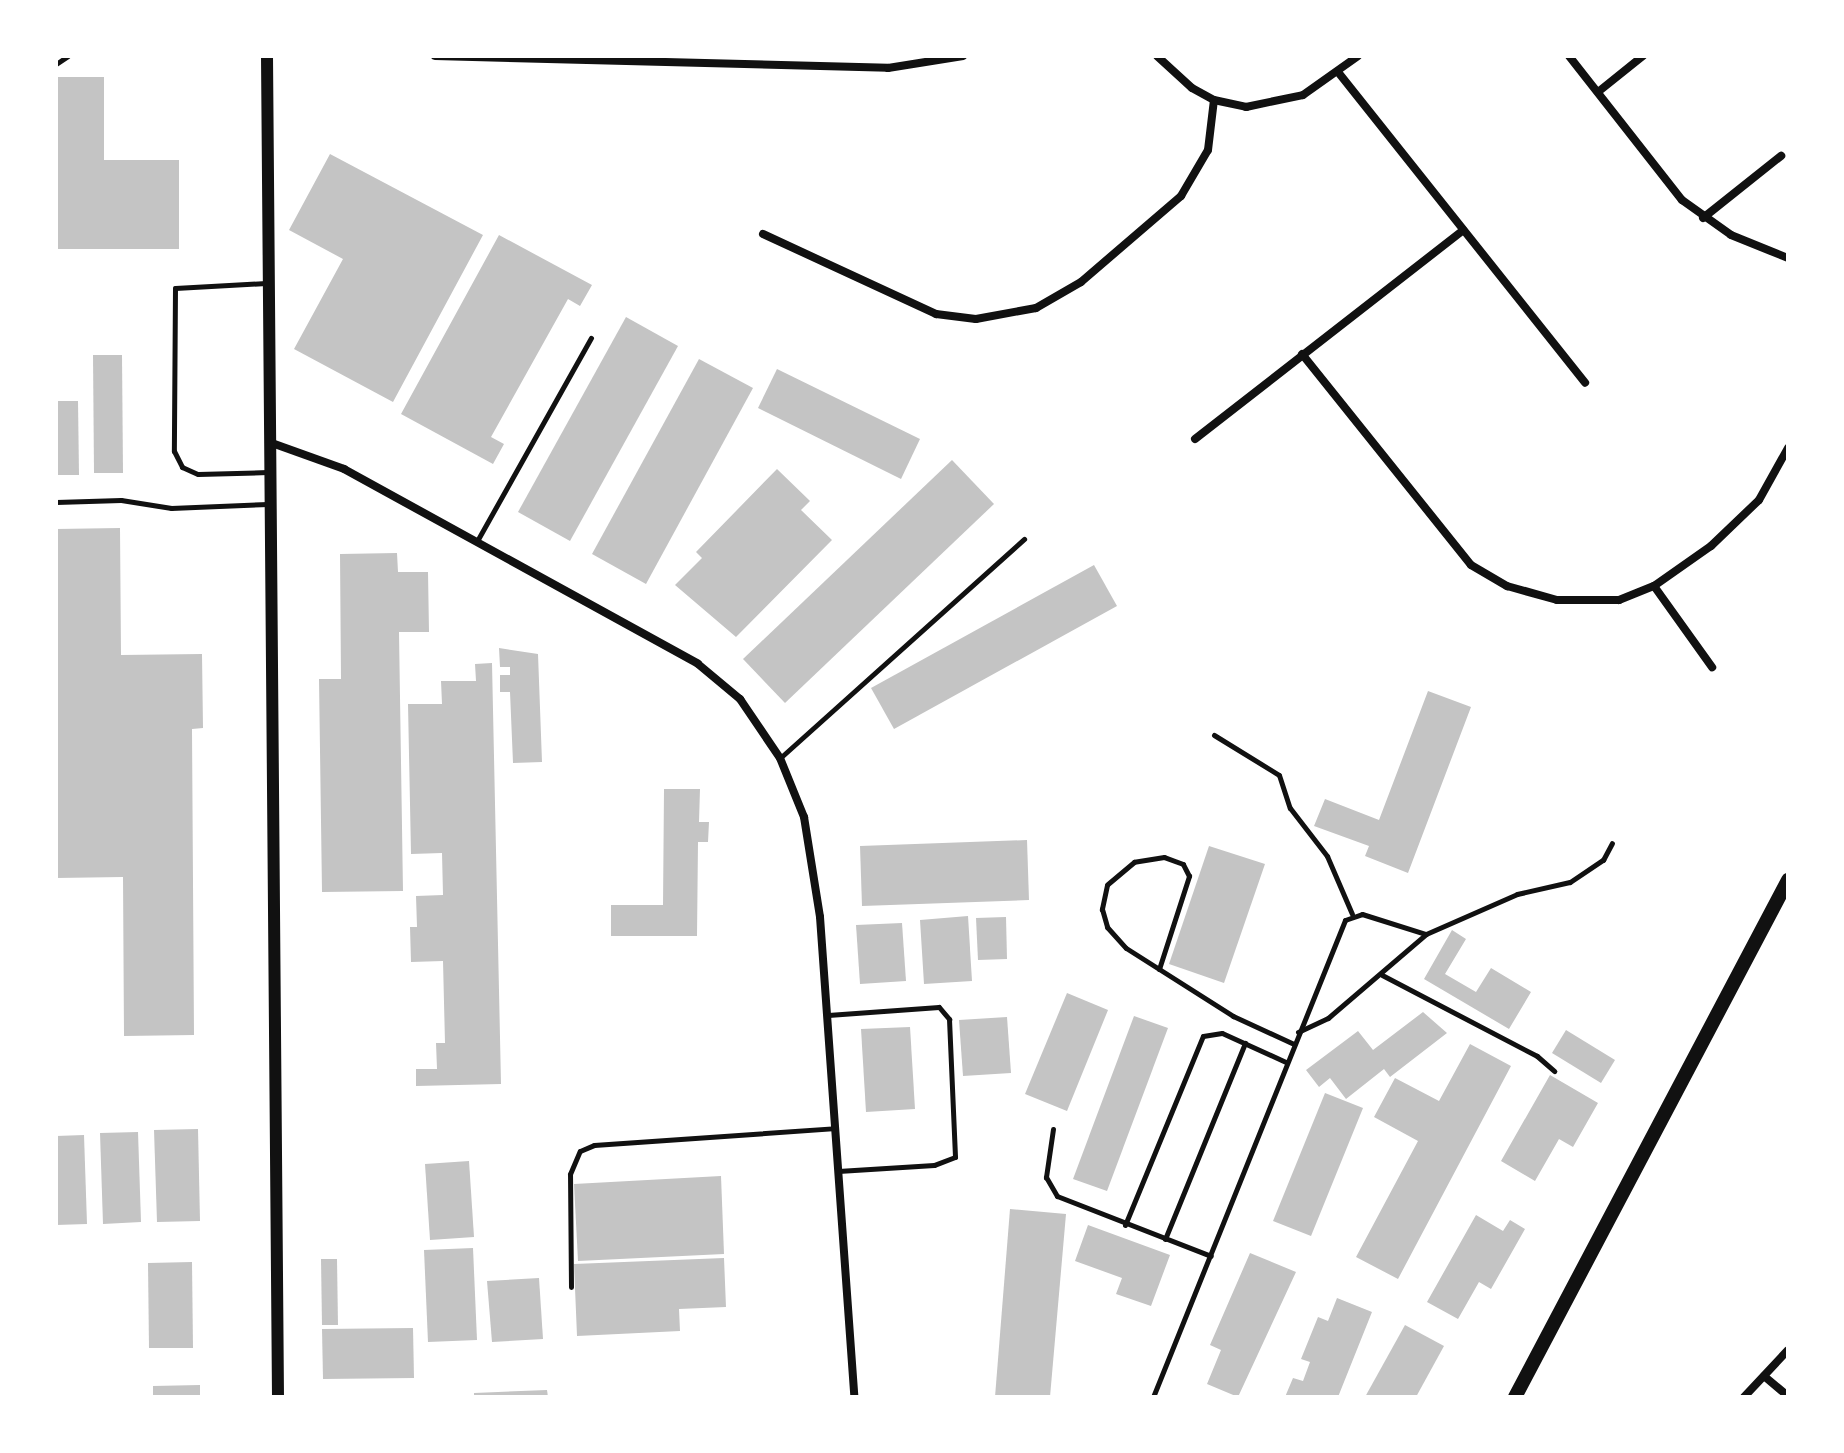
<!DOCTYPE html>
<html>
<head>
<meta charset="utf-8">
<style>
	body { margin:0 }
	#map { position:relative; width:1844px; height:1453px; overflow:hidden; background:#fff; font-family:"Exo 2",sans-serif }
	div>[style] { position:absolute }
	[style*='--x'] { left:calc(var(--x)*1px); top:calc(var(--y)*1px); width:calc(var(--w)*1px); rotate:calc(var(--a)*1deg) }
	.building>* { inset:0; background:#c4c4c4 }
	.service>* { height:5px; margin:-2.5px; padding:0 2.5px; transform-origin:2.5px; border-radius:2.5px; background:#111 }
	.minor>* { height:8px; margin:-4px; padding:0 4px; transform-origin:4px; border-radius:4px; background:#111 }
	.tertiary>* { height:12px; margin:-6px; padding:0 6px; transform-origin:6px; border-radius:6px; background:#111 }
	.secondary>* { height:14px; margin:-7px; padding:0 7px; transform-origin:7px; border-radius:7px; background:#111 }
	span { translate:-50% -50%; white-space:nowrap; text-align:center; line-height:1.15; -webkit-text-stroke:7px #fff; paint-order:stroke }
	.frame { position:absolute; inset:0; border:58px solid #fff; pointer-events:none }
</style>
</head>
<body>
<div id="map">
	<div class="building">
		<i style="clip-path:polygon(56px 77px,104px 77px,104px 160px,179px 160px,179px 249px,56px 249px)"></i>
		<i style="clip-path:polygon(330px 154px,483px 235px,393px 402px,294px 349px,343px 259px,289px 230px)"></i>
		<i style="clip-path:polygon(499px 235px,592px 285px,580px 306px,568px 299px,491px 437px,504px 444px,493px 464px,401px 414px)"></i>
		<i style="clip-path:polygon(626px 317px,678px 346px,570px 541px,518px 512px)"></i>
		<i style="clip-path:polygon(93px 355px,122px 355px,123px 473px,94px 473px)"></i>
		<i style="clip-path:polygon(699px 359px,753px 388px,646px 584px,592px 554px)"></i>
		<i style="clip-path:polygon(777px 369px,920px 439px,901px 479px,758px 408px)"></i>
		<i style="clip-path:polygon(56px 401px,78px 401px,79px 475px,56px 475px)"></i>
		<i style="clip-path:polygon(952px 460px,994px 504px,785px 703px,743px 659px)"></i>
		<i style="clip-path:polygon(777px 469px,810px 501px,801px 510px,832px 540px,736px 637px,675px 585px,702px 558px,696px 552px)"></i>
		<i style="clip-path:polygon(120px 528px,121px 655px,202px 654px,203px 728px,192px 729px,194px 1035px,124px 1036px,123px 877px,56px 878px,56px 529px)"></i>
		<i style="clip-path:polygon(397px 553px,398px 572px,428px 572px,429px 632px,399px 632px,403px 891px,322px 892px,319px 679px,341px 679px,340px 554px)"></i>
		<i style="clip-path:polygon(1094px 565px,1117px 606px,894px 729px,871px 688px)"></i>
		<i style="clip-path:polygon(499px 648px,538px 654px,542px 762px,513px 763px,510px 692px,500px 692px,500px 675px,510px 675px,510px 667px,500px 667px)"></i>
		<i style="clip-path:polygon(492px 663px,501px 1084px,416px 1086px,416px 1069px,437px 1069px,436px 1043px,445px 1043px,443px 961px,411px 962px,410px 927px,417px 927px,416px 896px,443px 895px,442px 853px,411px 854px,408px 704px,442px 704px,441px 681px,476px 681px,475px 664px)"></i>
		<i style="clip-path:polygon(1428px 691px,1471px 707px,1408px 873px,1365px 856px,1369px 846px,1314px 826px,1325px 799px,1379px 820px)"></i>
		<i style="clip-path:polygon(664px 789px,700px 789px,699px 822px,709px 822px,708px 842px,698px 842px,697px 936px,611px 936px,611px 905px,663px 905px)"></i>
		<i style="clip-path:polygon(1027px 840px,1029px 900px,862px 906px,860px 846px)"></i>
		<i style="clip-path:polygon(1209px 846px,1265px 864px,1224px 983px,1169px 964px)"></i>
		<i style="clip-path:polygon(968px 916px,972px 981px,924px 984px,920px 920px)"></i>
		<i style="clip-path:polygon(1006px 917px,1007px 959px,978px 960px,976px 918px)"></i>
		<i style="clip-path:polygon(902px 923px,906px 981px,860px 984px,856px 925px)"></i>
		<i style="clip-path:polygon(1452px 930px,1466px 939px,1445px 974px,1476px 992px,1491px 968px,1531px 992px,1509px 1029px,1424px 979px)"></i>
		<i style="clip-path:polygon(1067px 993px,1108px 1010px,1067px 1111px,1025px 1094px)"></i>
		<i style="clip-path:polygon(1423px 1012px,1447px 1033px,1390px 1077px,1384px 1069px,1346px 1099px,1330px 1078px,1319px 1087px,1306px 1070px,1358px 1031px,1373px 1050px)"></i>
		<i style="clip-path:polygon(1134px 1016px,1168px 1028px,1107px 1191px,1073px 1179px)"></i>
		<i style="clip-path:polygon(1007px 1017px,1011px 1073px,963px 1076px,959px 1020px)"></i>
		<i style="clip-path:polygon(910px 1027px,915px 1109px,866px 1112px,861px 1029px)"></i>
		<i style="clip-path:polygon(1566px 1030px,1615px 1060px,1601px 1083px,1552px 1053px)"></i>
		<i style="clip-path:polygon(1470px 1044px,1511px 1066px,1398px 1279px,1356px 1257px,1418px 1141px,1374px 1117px,1395px 1078px,1439px 1101px)"></i>
		<i style="clip-path:polygon(1550px 1075px,1598px 1103px,1573px 1147px,1559px 1139px,1535px 1181px,1501px 1161px)"></i>
		<i style="clip-path:polygon(1325px 1093px,1363px 1108px,1311px 1236px,1273px 1221px)"></i>
		<i style="clip-path:polygon(198px 1129px,200px 1221px,157px 1222px,154px 1130px)"></i>
		<i style="clip-path:polygon(138px 1132px,141px 1222px,103px 1224px,100px 1133px)"></i>
		<i style="clip-path:polygon(84px 1135px,87px 1224px,56px 1225px,56px 1136px)"></i>
		<i style="clip-path:polygon(469px 1161px,474px 1237px,430px 1240px,425px 1164px)"></i>
		<i style="clip-path:polygon(721px 1176px,724px 1254px,578px 1261px,574px 1184px)"></i>
		<i style="clip-path:polygon(1010px 1209px,1066px 1214px,1050px 1397px,995px 1397px)"></i>
		<i style="clip-path:polygon(1476px 1215px,1503px 1231px,1510px 1220px,1525px 1229px,1491px 1289px,1479px 1282px,1458px 1319px,1427px 1302px)"></i>
		<i style="clip-path:polygon(1088px 1225px,1170px 1255px,1151px 1306px,1116px 1294px,1122px 1278px,1075px 1261px)"></i>
		<i style="clip-path:polygon(473px 1248px,477px 1340px,428px 1342px,424px 1250px)"></i>
		<i style="clip-path:polygon(1250px 1253px,1296px 1272px,1238px 1397px,1207px 1384px,1221px 1350px,1210px 1345px)"></i>
		<i style="clip-path:polygon(724px 1258px,726px 1307px,679px 1309px,680px 1331px,577px 1336px,574px 1264px)"></i>
		<i style="clip-path:polygon(321px 1259px,337px 1259px,338px 1325px,322px 1325px)"></i>
		<i style="clip-path:polygon(192px 1262px,193px 1348px,149px 1348px,148px 1263px)"></i>
		<i style="clip-path:polygon(539px 1278px,543px 1339px,492px 1342px,487px 1281px)"></i>
		<i style="clip-path:polygon(1337px 1298px,1372px 1312px,1338px 1397px,1285px 1397px,1293px 1378px,1303px 1381px,1310px 1362px,1301px 1359px,1318px 1317px,1328px 1321px)"></i>
		<i style="clip-path:polygon(1405px 1325px,1444px 1346px,1416px 1397px,1365px 1397px)"></i>
		<i style="clip-path:polygon(413px 1328px,414px 1378px,323px 1379px,322px 1329px)"></i>
		<i style="clip-path:polygon(200px 1385px,200px 1397px,153px 1397px,153px 1386px)"></i>
		<i style="clip-path:polygon(547px 1390px,548px 1397px,474px 1397px,474px 1393px)"></i>
	</div>
	<div class="service">
		<i style="--x:56;--y:64;--w:14;--a:-34"></i>
		<i style="--x:266;--y:283;--w:91;--a:176.9"></i>
		<i style="--x:175;--y:288;--w:163;--a:90.4"></i>
		<i style="--x:174;--y:451;--w:18;--a:63"></i>
		<i style="--x:182;--y:467;--w:17;--a:24"></i>
		<i style="--x:198;--y:474;--w:70;--a:-1.6"></i>
		<i style="--x:56;--y:502;--w:65;--a:-1.8"></i>
		<i style="--x:121;--y:500;--w:51;--a:9.1"></i>
		<i style="--x:171;--y:508;--w:97;--a:-2.4"></i>
		<i style="--x:477;--y:541;--w:233;--a:-60.7"></i>
		<i style="--x:1214;--y:735;--w:76;--a:31.6"></i>
		<i style="--x:1279;--y:775;--w:35;--a:72"></i>
		<i style="--x:1290;--y:808;--w:61;--a:52.4"></i>
		<i style="--x:1327;--y:856;--w:63;--a:66.7"></i>
		<i style="--x:780;--y:758;--w:328;--a:-41.9"></i>
		<i style="--x:1159;--y:969;--w:98;--a:-72.1"></i>
		<i style="--x:1189;--y:876;--w:13;--a:-117"></i>
		<i style="--x:1183;--y:864;--w:20;--a:-160"></i>
		<i style="--x:1164;--y:857;--w:30;--a:171"></i>
		<i style="--x:1134;--y:862;--w:35;--a:140"></i>
		<i style="--x:1107;--y:885;--w:25;--a:102"></i>
		<i style="--x:1102;--y:909;--w:19;--a:74"></i>
		<i style="--x:1107;--y:927;--w:28;--a:48"></i>
		<i style="--x:1126;--y:948;--w:127;--a:32.4"></i>
		<i style="--x:1233;--y:1016;--w:67;--a:24.7"></i>
		<i style="--x:1382;--y:975;--w:175;--a:27.6"></i>
		<i style="--x:1537;--y:1056;--w:23;--a:41"></i>
		<i style="--x:828;--y:1015;--w:111;--a:-4.1"></i>
		<i style="--x:939;--y:1007;--w:16;--a:50"></i>
		<i style="--x:949;--y:1019;--w:138;--a:87.5"></i>
		<i style="--x:955;--y:1157;--w:22;--a:159"></i>
		<i style="--x:934;--y:1165;--w:96;--a:176.4"></i>
		<i style="--x:1298;--y:1032;--w:33;--a:-25"></i>
		<i style="--x:1328;--y:1018;--w:129;--a:-40.6"></i>
		<i style="--x:1426;--y:934;--w:99;--a:-23.7"></i>
		<i style="--x:1517;--y:894;--w:54;--a:-12.8"></i>
		<i style="--x:1570;--y:882;--w:40;--a:-34"></i>
		<i style="--x:1603;--y:860;--w:19;--a:-62"></i>
		<i style="--x:1053;--y:1129;--w:49;--a:98.3"></i>
		<i style="--x:1046;--y:1177;--w:22;--a:60"></i>
		<i style="--x:1057;--y:1196;--w:165;--a:21.3"></i>
		<i style="--x:1125;--y:1225;--w:204;--a:-67.6"></i>
		<i style="--x:1203;--y:1036;--w:19;--a:-9"></i>
		<i style="--x:1222;--y:1033;--w:70;--a:24.4"></i>
		<i style="--x:1165;--y:1239;--w:212;--a:-67.8"></i>
		<i style="--x:571;--y:1287;--w:113;--a:-90.5"></i>
		<i style="--x:570;--y:1174;--w:25;--a:-67"></i>
		<i style="--x:580;--y:1151;--w:15;--a:-23"></i>
		<i style="--x:594;--y:1145;--w:242;--a:-4"></i>
		<i style="--x:1153;--y:1397;--w:514;--a:-68.07"></i>
		<i style="--x:1345;--y:920;--w:18;--a:-19"></i>
		<i style="--x:1362;--y:914;--w:67;--a:17.4"></i>
	</div>
	<div class="minor">
		<i style="--x:435;--y:56;--w:453;--a:1.5"></i>
		<i style="--x:888;--y:68;--w:76;--a:-9.1"></i>
		<i style="--x:1157;--y:56;--w:47;--a:42.4"></i>
		<i style="--x:1192;--y:88;--w:25;--a:29"></i>
		<i style="--x:1214;--y:100;--w:33;--a:12"></i>
		<i style="--x:1246;--y:107;--w:58;--a:-11.9"></i>
		<i style="--x:1303;--y:95;--w:67;--a:-35.3"></i>
		<i style="--x:1569;--y:56;--w:183;--a:51.9"></i>
		<i style="--x:1682;--y:200;--w:60;--a:35.5"></i>
		<i style="--x:1731;--y:235;--w:61;--a:22"></i>
		<i style="--x:1338;--y:72;--w:397;--a:51.5"></i>
		<i style="--x:1598;--y:92;--w:58;--a:-38.7"></i>
		<i style="--x:1703;--y:218;--w:100;--a:-38.5"></i>
		<i style="--x:763;--y:234;--w:191;--a:24.8"></i>
		<i style="--x:936;--y:314;--w:40;--a:7.1"></i>
		<i style="--x:976;--y:319;--w:61;--a:-10.4"></i>
		<i style="--x:1036;--y:308;--w:52;--a:-30"></i>
		<i style="--x:1081;--y:282;--w:132;--a:-40.7"></i>
		<i style="--x:1181;--y:196;--w:53;--a:-59.6"></i>
		<i style="--x:1208;--y:150;--w:50;--a:-83.2"></i>
		<i style="--x:1302;--y:354;--w:270;--a:51.3"></i>
		<i style="--x:1471;--y:565;--w:42;--a:30.3"></i>
		<i style="--x:1507;--y:586;--w:52;--a:15.6"></i>
		<i style="--x:1557;--y:600;--w:62;--a:0"></i>
		<i style="--x:1619;--y:600;--w:38;--a:-22"></i>
		<i style="--x:1654;--y:586;--w:70;--a:-35.1"></i>
		<i style="--x:1711;--y:546;--w:66;--a:-43.8"></i>
		<i style="--x:1759;--y:500;--w:60;--a:-60.9"></i>
		<i style="--x:1195;--y:439;--w:340;--a:-37.9"></i>
		<i style="--x:269;--y:442;--w:80;--a:19.8"></i>
		<i style="--x:344;--y:469;--w:404;--a:28.8"></i>
		<i style="--x:698;--y:664;--w:55;--a:39.8"></i>
		<i style="--x:740;--y:699;--w:71;--a:55.9"></i>
		<i style="--x:780;--y:758;--w:64;--a:67.9"></i>
		<i style="--x:804;--y:817;--w:101;--a:80.9"></i>
		<i style="--x:820;--y:917;--w:481;--a:85.9"></i>
		<i style="--x:1654;--y:586;--w:100;--a:54.4"></i>
		<i style="--x:1764;--y:1376;--w:31;--a:40"></i>
		<i style="--x:1744;--y:1397;--w:64;--a:-46.9"></i>
	</div>
	<div class="tertiary">
		<i style="--x:267;--y:56;--w:1341;--a:89.53"></i>
	</div>
	<div class="secondary">
		<i style="--x:1515;--y:1397;--w:585;--a:-62.16"></i>
	</div>
	<div class="frame"></div>
</div>
</body>
</html>
